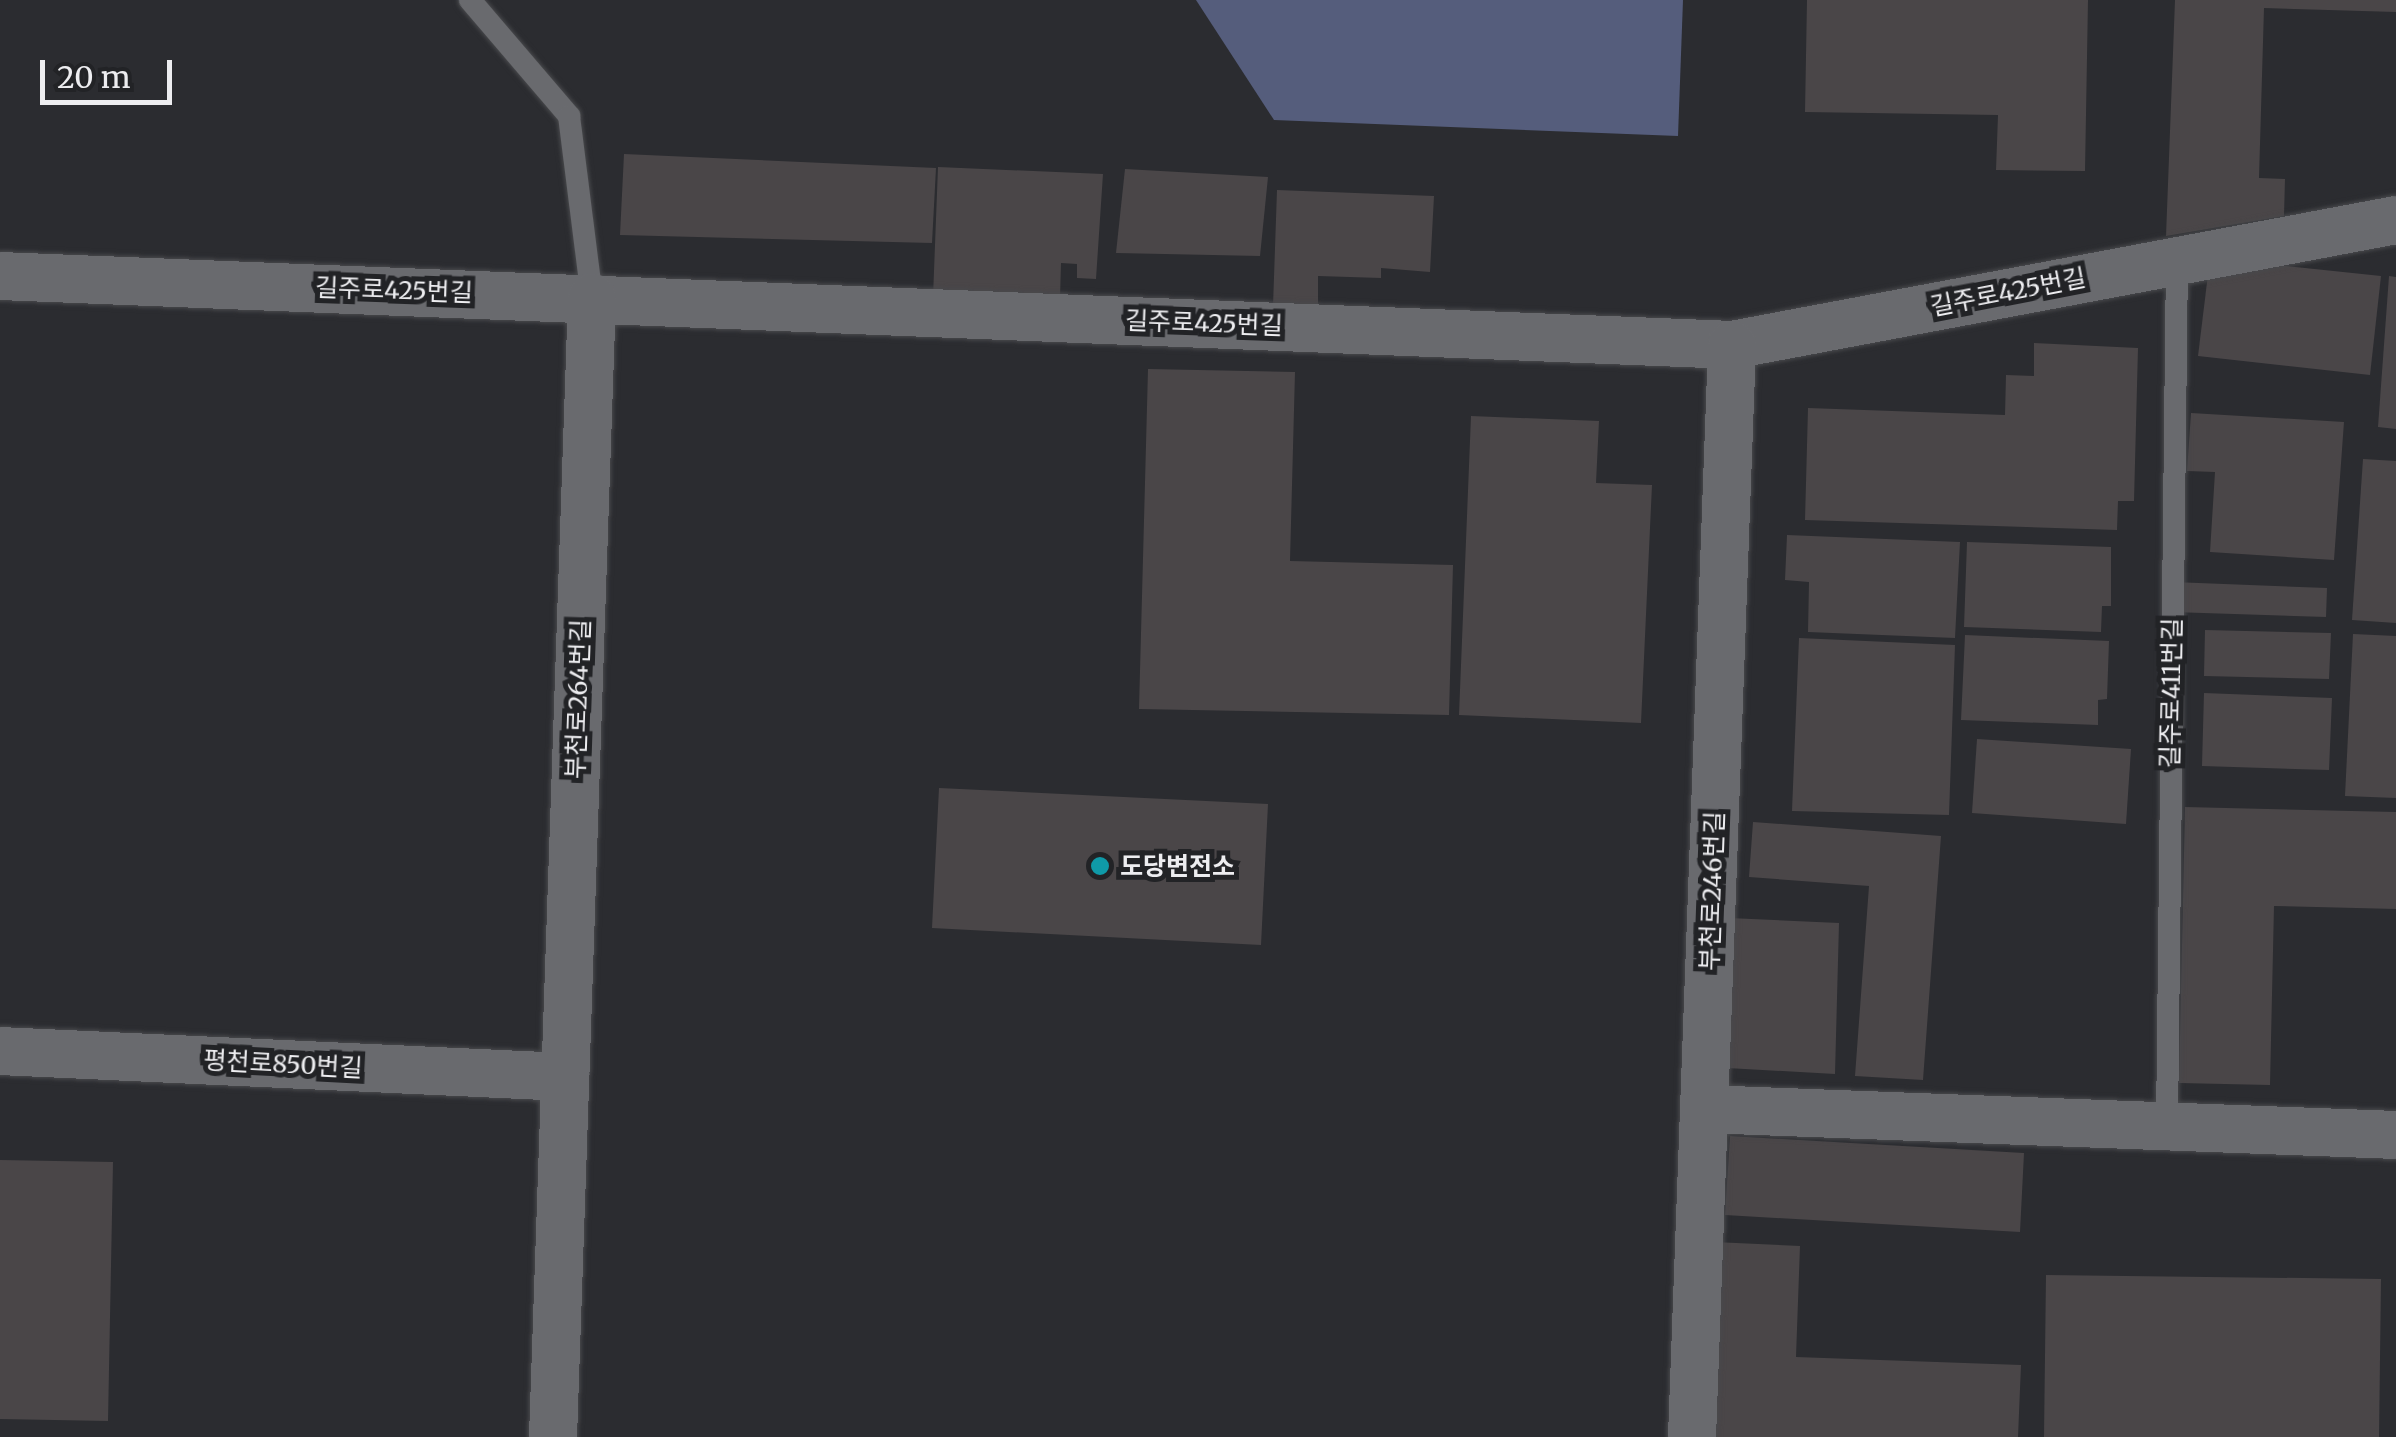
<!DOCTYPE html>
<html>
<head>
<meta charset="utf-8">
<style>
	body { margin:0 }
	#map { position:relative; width:2396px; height:1437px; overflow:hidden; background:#2b2c30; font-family:Merriweather,"Noto Sans KR",serif }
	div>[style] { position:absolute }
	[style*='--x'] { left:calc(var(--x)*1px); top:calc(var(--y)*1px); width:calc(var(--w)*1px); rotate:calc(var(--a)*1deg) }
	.forest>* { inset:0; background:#555d7c }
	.building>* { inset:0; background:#4a4648 }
	.roads { filter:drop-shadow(0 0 2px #48494c) drop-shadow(0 0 2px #48494c) }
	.lane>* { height:22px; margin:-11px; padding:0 11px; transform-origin:11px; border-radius:11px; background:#696a6e }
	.street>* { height:48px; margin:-24px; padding:0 24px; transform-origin:24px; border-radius:24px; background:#696a6e }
	.dots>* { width:28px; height:28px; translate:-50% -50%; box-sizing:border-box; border:5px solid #222326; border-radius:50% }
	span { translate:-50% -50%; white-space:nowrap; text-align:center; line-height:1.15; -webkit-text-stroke:10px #222326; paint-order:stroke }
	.street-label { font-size:25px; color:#ededf0 }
	.poi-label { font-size:25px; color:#ededf0; font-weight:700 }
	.left { translate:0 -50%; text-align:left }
	.scale { position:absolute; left:40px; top:60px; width:132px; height:45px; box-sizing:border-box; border:5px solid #ededf0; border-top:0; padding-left:12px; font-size:30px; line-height:35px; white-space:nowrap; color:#ededf0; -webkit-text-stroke:8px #222326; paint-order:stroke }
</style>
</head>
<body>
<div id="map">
	<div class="forest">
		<i style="clip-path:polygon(1196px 0,1683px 0,1678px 136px,1274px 120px)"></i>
	</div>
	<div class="building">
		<i style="clip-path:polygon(1807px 0,2088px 0,2085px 171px,1996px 170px,1998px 115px,1805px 112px)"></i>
		<i style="clip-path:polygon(2175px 0,2396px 0,2396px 12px,2264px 8px,2259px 178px,2285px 179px,2284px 216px,2166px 236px)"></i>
		<i style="clip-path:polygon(624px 154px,936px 168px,932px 243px,620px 235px)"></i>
		<i style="clip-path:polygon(938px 167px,1103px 174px,1096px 279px,1077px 278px,1077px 264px,1061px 263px,1060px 299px,933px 297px)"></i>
		<i style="clip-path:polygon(1125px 169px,1268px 177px,1260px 256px,1116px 253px)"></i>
		<i style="clip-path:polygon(1277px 190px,1434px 196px,1430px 272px,1381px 268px,1381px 278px,1318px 276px,1318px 305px,1273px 306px)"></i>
		<i style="clip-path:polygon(2210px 258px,2381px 276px,2370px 375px,2198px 356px)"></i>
		<i style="clip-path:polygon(2389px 276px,2396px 277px,2396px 429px,2378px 427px)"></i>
		<i style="clip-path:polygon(2034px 343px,2138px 348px,2134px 501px,2118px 501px,2117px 530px,1805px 520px,1808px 408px,2005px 415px,2006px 375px,2034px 376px)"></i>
		<i style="clip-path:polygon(1148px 369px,1295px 372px,1290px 561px,1453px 565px,1449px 715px,1139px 709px)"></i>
		<i style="clip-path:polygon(2191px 413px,2344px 422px,2334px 560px,2210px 552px,2215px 472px,2187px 471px)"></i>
		<i style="clip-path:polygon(1471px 416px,1599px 421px,1596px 483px,1652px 485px,1641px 723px,1459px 715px)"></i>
		<i style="clip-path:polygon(2363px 459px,2396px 461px,2396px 623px,2352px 620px)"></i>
		<i style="clip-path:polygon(1787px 535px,1960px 542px,1955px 638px,1808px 632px,1809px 582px,1785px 580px)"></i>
		<i style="clip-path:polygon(1967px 542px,2111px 547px,2111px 606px,2102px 606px,2101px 632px,1964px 627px)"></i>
		<i style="clip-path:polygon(2173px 582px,2327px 588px,2326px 617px,2172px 612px)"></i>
		<i style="clip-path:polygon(2205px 630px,2331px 633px,2329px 679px,2204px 676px)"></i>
		<i style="clip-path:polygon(2353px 634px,2396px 636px,2396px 798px,2345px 796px)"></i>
		<i style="clip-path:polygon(1965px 635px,2109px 641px,2107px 699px,2098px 700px,2098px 725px,1961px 720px)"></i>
		<i style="clip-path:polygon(1799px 638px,1955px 645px,1949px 815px,1792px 811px)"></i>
		<i style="clip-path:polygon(2204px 693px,2332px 698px,2329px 770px,2202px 766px)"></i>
		<i style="clip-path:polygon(1977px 739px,2131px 749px,2126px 824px,1972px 813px)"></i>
		<i style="clip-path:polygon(939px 788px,1268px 804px,1261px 945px,932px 928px)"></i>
		<i style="clip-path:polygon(2185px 807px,2396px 812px,2396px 909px,2274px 906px,2270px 1085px,2179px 1083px)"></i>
		<i style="clip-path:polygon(1753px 822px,1941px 836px,1923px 1080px,1855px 1076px,1869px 886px,1749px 877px)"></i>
		<i style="clip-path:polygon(1729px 918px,1839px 923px,1835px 1074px,1727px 1068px)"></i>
		<i style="clip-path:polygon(1730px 1136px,2024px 1153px,2020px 1232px,1725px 1215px)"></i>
		<i style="clip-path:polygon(0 1160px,113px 1162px,108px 1421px,0 1419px)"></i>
		<i style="clip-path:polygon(1714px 1242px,1800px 1246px,1796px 1357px,2021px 1365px,2018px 1437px,1706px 1437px)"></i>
		<i style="clip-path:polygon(2046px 1275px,2381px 1279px,2379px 1437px,2044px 1437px)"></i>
	</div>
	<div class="roads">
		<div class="lane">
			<i style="--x:470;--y:0;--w:153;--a:49.5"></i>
			<i style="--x:569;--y:116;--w:183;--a:82.8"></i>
			<i style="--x:2167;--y:1126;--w:866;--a:-89.34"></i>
		</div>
		<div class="street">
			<i style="--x:0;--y:276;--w:1733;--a:2.28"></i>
			<i style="--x:1732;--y:345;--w:676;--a:-10.66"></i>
			<i style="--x:0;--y:1051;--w:566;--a:2.63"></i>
			<i style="--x:1704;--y:1109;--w:692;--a:2.15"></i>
			<i style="--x:553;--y:1437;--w:1140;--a:-88.04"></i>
			<i style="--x:1692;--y:1437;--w:1093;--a:-87.9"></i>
		</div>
	</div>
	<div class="dots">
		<i style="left:1100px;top:866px;background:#0f9aa8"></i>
	</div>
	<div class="street-label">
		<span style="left:394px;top:290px;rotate:2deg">길주로425번길</span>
		<span style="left:2008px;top:292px;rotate:-11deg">길주로425번길</span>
		<span style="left:1204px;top:323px;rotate:2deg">길주로425번길</span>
		<span style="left:2171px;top:693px;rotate:-89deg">길주로411번길</span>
		<span style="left:578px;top:699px;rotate:-88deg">부천로264번길</span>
		<span style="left:1712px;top:891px;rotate:-88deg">부천로246번길</span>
		<span style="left:283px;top:1064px;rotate:3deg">평천로850번길</span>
	</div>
	<div class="poi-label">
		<span class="left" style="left:1120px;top:866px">도당변전소</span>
	</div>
	<div class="scale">20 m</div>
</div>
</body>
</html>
